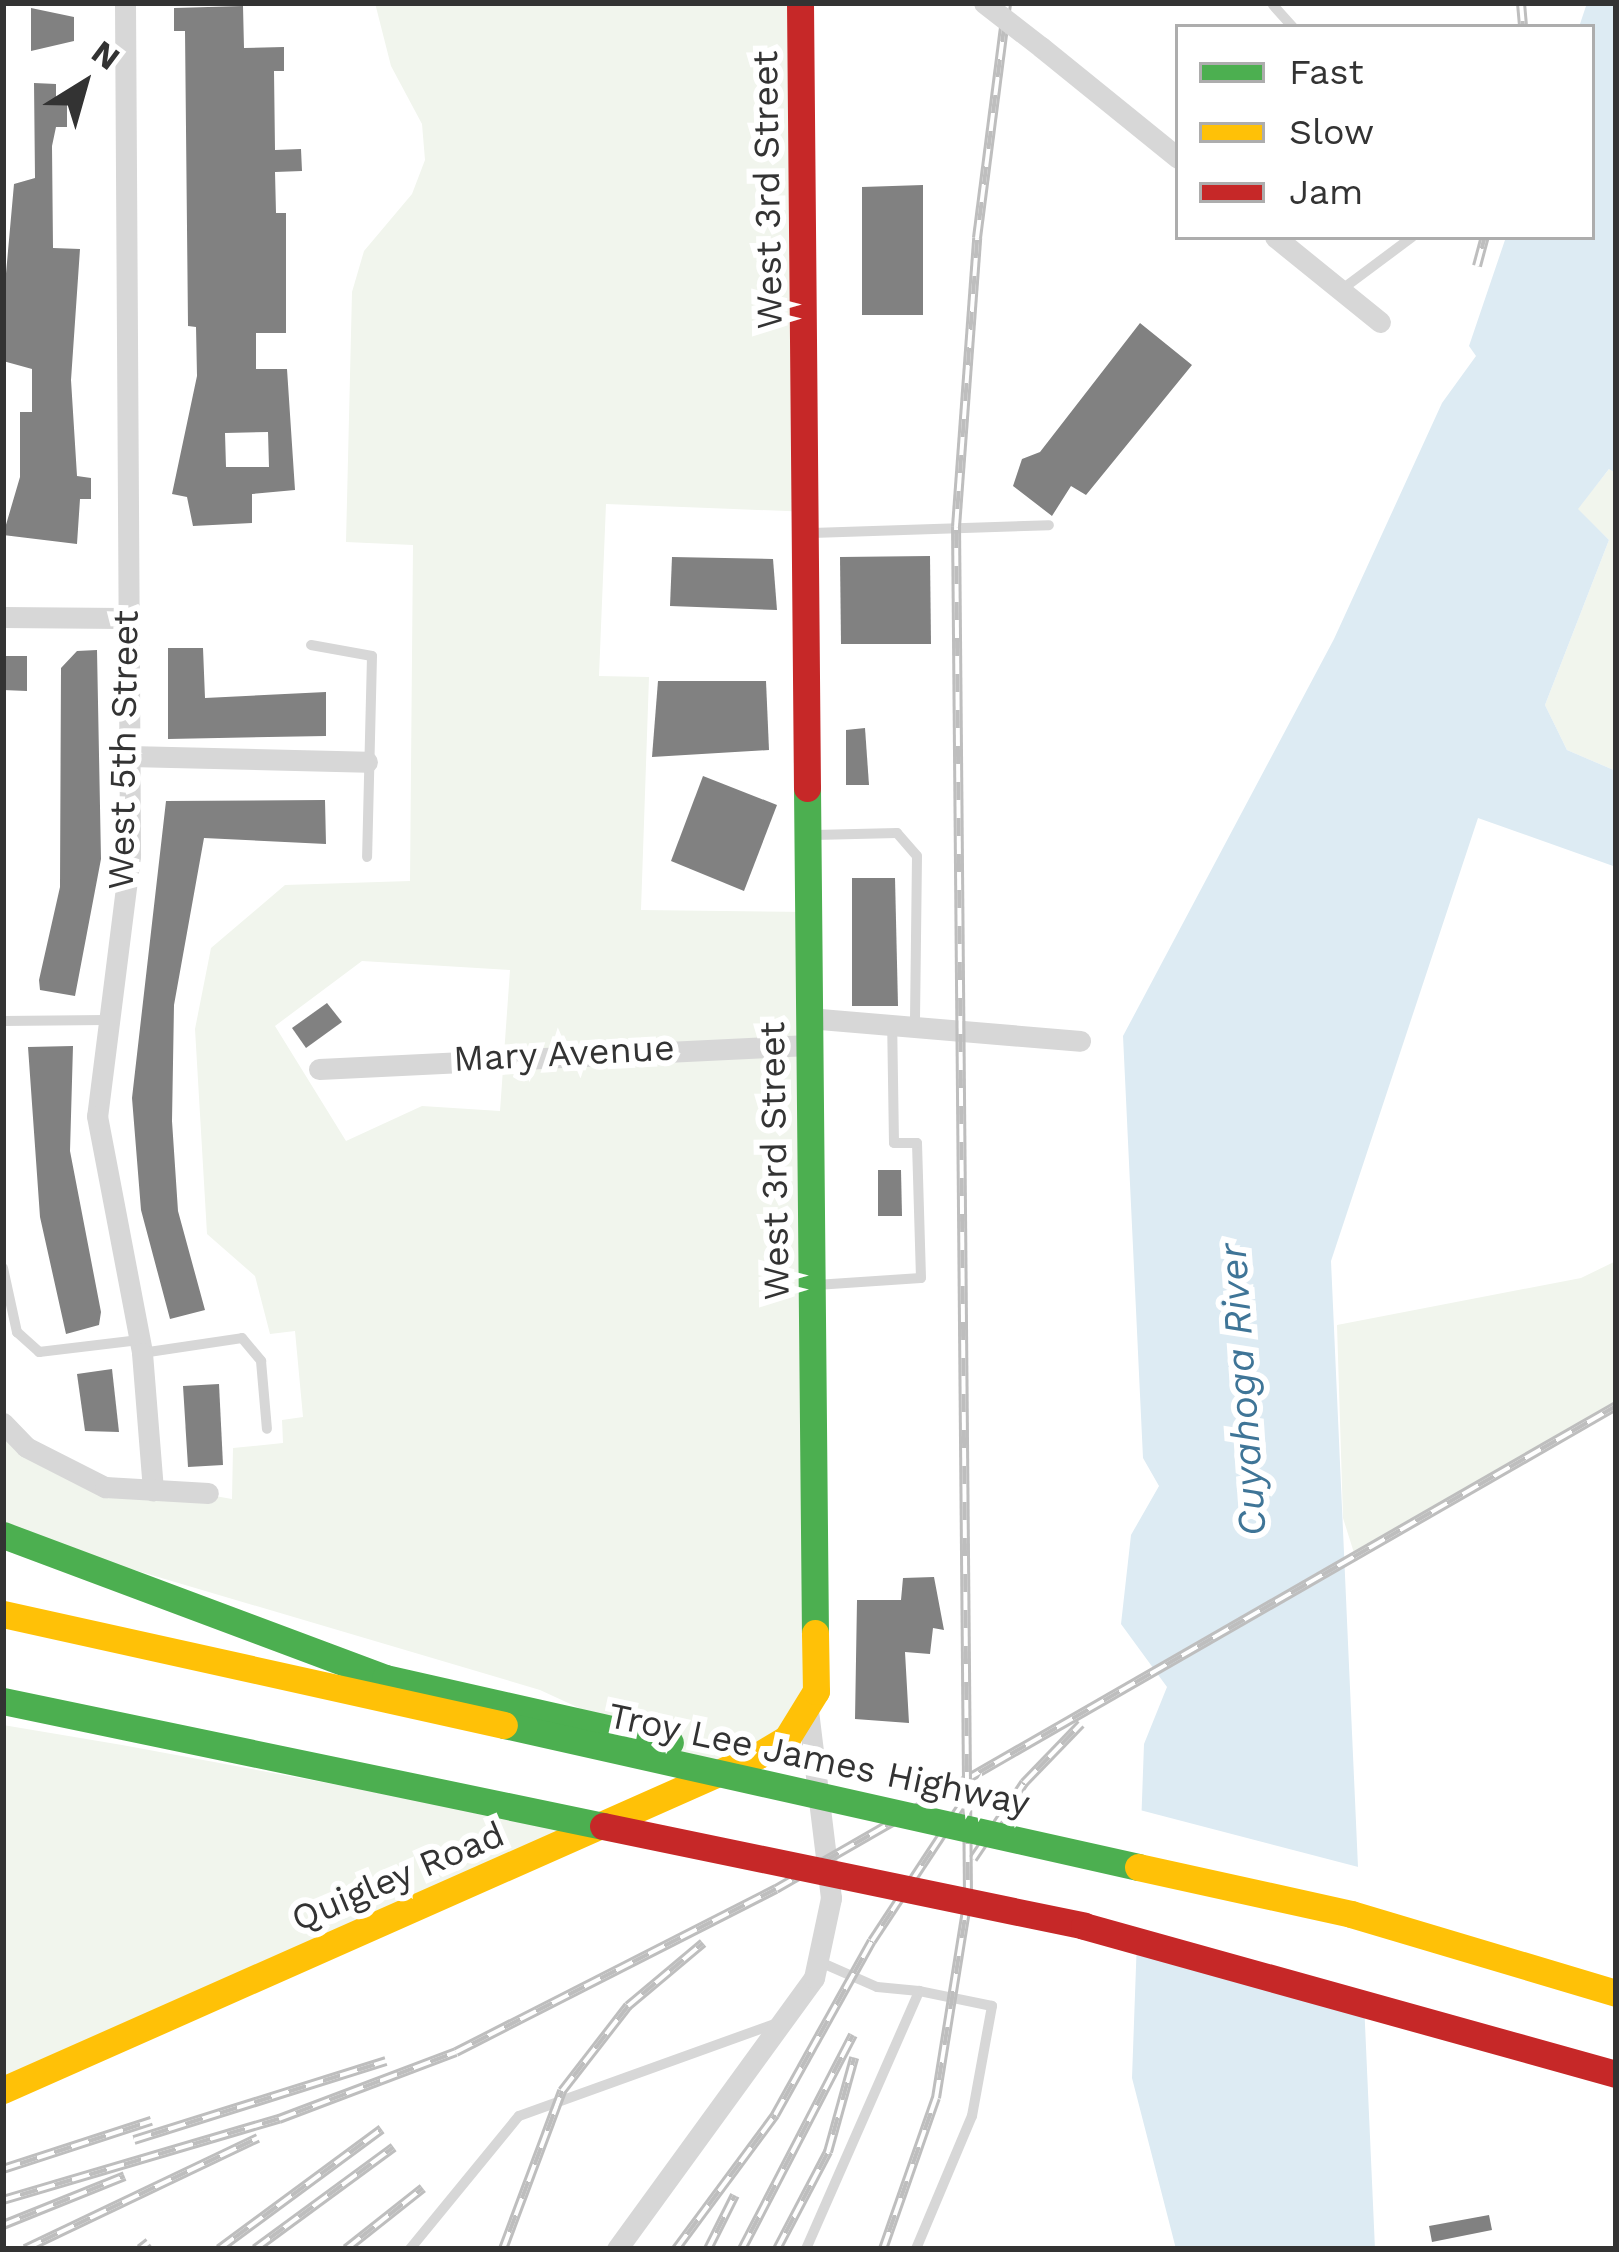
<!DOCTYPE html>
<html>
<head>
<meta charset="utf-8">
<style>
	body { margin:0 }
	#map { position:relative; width:1619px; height:2252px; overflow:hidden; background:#fff; font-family:"Work Sans",sans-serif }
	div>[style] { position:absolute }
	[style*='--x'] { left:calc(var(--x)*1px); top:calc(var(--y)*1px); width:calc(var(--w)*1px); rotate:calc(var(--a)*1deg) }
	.green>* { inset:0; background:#f1f5ed }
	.water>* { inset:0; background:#ddebf3 }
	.pier>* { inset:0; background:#fff }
	.building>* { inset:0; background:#818181 }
	.lane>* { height:10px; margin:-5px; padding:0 5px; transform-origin:5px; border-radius:5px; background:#d7d7d7 }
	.street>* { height:21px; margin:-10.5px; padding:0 10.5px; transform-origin:10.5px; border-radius:10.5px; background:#d7d7d7 }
	.fast>* { height:27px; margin:-13.5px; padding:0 13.5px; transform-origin:13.5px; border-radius:13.5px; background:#4caf50 }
	.slow>* { height:27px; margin:-13.5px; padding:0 13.5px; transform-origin:13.5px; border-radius:13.5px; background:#ffc107 }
	.jam>* { height:27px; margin:-13.5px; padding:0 13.5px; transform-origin:13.5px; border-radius:13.5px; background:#c62828 }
	.rail>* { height:10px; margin-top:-5px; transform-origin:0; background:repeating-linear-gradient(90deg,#fff 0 18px,#bebebe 0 36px); box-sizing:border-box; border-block:3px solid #bebebe }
	.street-bridge>* { height:21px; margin:-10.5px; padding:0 10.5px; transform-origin:10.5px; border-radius:10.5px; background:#d7d7d7 }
	.fast-bridge>* { height:27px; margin:-13.5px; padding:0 13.5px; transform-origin:13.5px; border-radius:13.5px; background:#4caf50 }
	.slow-bridge>* { height:27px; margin:-13.5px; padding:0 13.5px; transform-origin:13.5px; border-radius:13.5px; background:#ffc107 }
	.jam-bridge>* { height:27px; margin:-13.5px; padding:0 13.5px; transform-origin:13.5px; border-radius:13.5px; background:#c62828 }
	span { translate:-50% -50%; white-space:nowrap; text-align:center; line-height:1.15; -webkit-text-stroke:12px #fff; paint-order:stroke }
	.street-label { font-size:36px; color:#333 }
	.water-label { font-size:39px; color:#3f7597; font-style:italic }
	.frame { position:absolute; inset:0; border:6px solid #333; pointer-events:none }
	.legend { position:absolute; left:1175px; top:24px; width:420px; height:216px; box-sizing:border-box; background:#fff; border:3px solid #adadad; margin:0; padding:15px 21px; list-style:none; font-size:36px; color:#333 }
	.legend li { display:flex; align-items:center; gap:24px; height:60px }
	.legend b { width:60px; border:3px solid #adadad }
	.north { position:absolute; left:24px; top:24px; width:120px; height:120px; -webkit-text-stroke:9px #fff; paint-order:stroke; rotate:37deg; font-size:33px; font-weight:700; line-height:48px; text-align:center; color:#333 }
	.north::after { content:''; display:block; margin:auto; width:42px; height:54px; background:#333; clip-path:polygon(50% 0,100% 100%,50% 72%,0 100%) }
</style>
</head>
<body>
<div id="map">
	<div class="green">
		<i style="clip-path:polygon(evenodd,375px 3px,800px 3px,811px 512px,606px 504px,599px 676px,649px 677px,641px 910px,810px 912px,808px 1712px,720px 1773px,540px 1690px,3px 1531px,3px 1423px,62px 1469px,232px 1499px,233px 1448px,283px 1443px,282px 1420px,303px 1417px,295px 1331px,270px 1334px,255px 1276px,207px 1234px,195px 1029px,211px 948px,285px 885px,410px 881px,413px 545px,346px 542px,352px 292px,364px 251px,412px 194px,425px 160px,422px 124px,391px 66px,375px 3px,362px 961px,510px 970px,500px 1111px,422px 1106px,346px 1141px,275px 1026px,362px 961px)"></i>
		<i style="clip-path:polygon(1610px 468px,1616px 473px,1616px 771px,1567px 750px,1545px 705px,1609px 540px,1577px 509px)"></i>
		<i style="clip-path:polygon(1616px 1261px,1616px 1402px,1355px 1556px,1343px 1518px,1337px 1325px,1581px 1278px)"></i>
		<i style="clip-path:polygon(3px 1725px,122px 1745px,591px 1832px,3px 2090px)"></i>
	</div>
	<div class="water">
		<i style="clip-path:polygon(1587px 3px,1616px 3px,1616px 473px,1609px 469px,1578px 509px,1609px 540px,1545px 705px,1567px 750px,1616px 771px,1616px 867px,1478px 818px,1331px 1261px,1375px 2249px,1176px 2249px,1132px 2078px,1144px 1744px,1167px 1687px,1121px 1624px,1131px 1535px,1159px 1486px,1143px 1458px,1123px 1036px,1334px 639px,1442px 403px,1476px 356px,1469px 346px,1506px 237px,1592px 237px,1592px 27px,1579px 27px)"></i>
	</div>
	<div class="pier">
		<i style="clip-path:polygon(1136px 1809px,1366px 1869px,1372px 2016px,1131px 1952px)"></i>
	</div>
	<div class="building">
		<i style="clip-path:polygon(evenodd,243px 6px,244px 48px,284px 47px,284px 71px,274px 71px,275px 150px,301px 149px,302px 171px,275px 172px,276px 213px,286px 213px,286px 333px,256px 333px,256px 369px,287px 369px,295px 490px,252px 494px,252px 523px,193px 526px,187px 497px,172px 494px,197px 376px,196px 327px,188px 326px,185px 31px,174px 31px,174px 8px,243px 6px,268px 432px,269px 467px,226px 467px,225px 433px,268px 432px)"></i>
		<i style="clip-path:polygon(31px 8px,74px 17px,74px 41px,31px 51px)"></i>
		<i style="clip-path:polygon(34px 83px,56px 84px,56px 103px,67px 103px,67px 127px,56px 127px,52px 146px,53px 248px,80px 249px,71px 380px,77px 476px,91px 478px,91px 499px,80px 499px,77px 544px,3px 535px,20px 477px,20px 412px,32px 412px,32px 369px,3px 361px,3px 307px,14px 184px,35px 178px)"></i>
		<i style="clip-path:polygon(923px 185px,923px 315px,862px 315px,862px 187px)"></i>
		<i style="clip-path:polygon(1140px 323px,1192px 365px,1086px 495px,1071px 486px,1052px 516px,1013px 486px,1022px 459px,1040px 452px)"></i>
		<i style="clip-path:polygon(930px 556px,931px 644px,841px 644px,840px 557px)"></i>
		<i style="clip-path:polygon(672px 557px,773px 559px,777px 610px,670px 606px)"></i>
		<i style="clip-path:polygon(168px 648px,203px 648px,205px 698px,326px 692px,326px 736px,168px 739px)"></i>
		<i style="clip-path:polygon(97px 650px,101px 859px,75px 996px,40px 990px,39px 980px,60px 887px,61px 668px,77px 651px)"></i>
		<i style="clip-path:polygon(3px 656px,27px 656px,27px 691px,3px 690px)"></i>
		<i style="clip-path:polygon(658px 681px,766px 681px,769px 750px,652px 757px)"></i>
		<i style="clip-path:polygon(865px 728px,869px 785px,846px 785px,846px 730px)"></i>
		<i style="clip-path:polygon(703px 776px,777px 805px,744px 891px,671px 861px)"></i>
		<i style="clip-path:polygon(325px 800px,326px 844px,204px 838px,174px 1005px,172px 1121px,178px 1211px,205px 1310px,170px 1319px,141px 1210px,132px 1098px,166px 801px)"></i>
		<i style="clip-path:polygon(852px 878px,895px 878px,898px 1006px,852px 1006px)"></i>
		<i style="clip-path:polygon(327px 1003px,342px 1022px,306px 1048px,292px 1028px)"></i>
		<i style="clip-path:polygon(73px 1046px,70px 1151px,101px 1312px,99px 1325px,66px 1334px,40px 1217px,28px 1047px)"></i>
		<i style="clip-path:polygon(878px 1170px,901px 1170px,902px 1216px,878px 1216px)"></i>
		<i style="clip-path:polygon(112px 1369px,119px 1432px,85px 1431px,77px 1374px)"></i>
		<i style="clip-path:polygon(219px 1384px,223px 1465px,188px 1467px,183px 1386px)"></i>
		<i style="clip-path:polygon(934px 1577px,944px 1630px,933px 1628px,930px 1654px,905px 1652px,909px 1723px,855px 1719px,857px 1600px,901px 1600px,903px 1578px)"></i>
		<i style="clip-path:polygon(1489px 2215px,1492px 2230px,1432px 2242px,1429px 2226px)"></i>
	</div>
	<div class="lane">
		<i style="--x:1273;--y:5;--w:30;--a:48"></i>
		<i style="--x:1341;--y:290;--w:89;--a:-36.7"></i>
		<i style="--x:812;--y:533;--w:237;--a:-1.9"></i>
		<i style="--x:311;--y:645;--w:62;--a:10.2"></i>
		<i style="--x:372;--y:656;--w:201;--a:91.4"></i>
		<i style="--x:814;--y:835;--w:83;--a:-1.4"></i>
		<i style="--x:897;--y:833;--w:30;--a:49"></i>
		<i style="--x:917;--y:856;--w:165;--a:90.7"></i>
		<i style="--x:3;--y:1021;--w:102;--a:-0.6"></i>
		<i style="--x:3;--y:1268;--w:66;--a:77.7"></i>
		<i style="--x:17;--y:1332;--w:30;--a:42"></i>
		<i style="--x:39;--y:1352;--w:101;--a:-6.8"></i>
		<i style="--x:816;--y:1285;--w:105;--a:-3.8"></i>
		<i style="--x:921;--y:1278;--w:135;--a:-91.7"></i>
		<i style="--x:917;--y:1143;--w:23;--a:180"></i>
		<i style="--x:894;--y:1143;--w:121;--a:-90.9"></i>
		<i style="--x:142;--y:1353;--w:101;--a:-8.5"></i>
		<i style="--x:242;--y:1338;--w:30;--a:50"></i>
		<i style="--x:261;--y:1361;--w:68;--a:85"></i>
		<i style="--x:410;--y:2249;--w:172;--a:-50.7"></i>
		<i style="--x:519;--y:2116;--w:274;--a:-19.8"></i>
		<i style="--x:806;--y:2249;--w:282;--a:-66.3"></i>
		<i style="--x:919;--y:1991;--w:42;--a:-174.6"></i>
		<i style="--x:877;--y:1987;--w:62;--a:-156.3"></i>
		<i style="--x:916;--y:2249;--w:144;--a:-67.2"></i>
		<i style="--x:972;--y:2116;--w:112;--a:-79.7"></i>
		<i style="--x:992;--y:2006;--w:75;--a:-168.4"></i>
	</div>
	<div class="street">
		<i style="--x:125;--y:3;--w:853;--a:89.66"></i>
		<i style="--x:130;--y:856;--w:262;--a:97.2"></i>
		<i style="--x:97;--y:1116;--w:241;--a:79.2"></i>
		<i style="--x:142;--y:1353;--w:138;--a:85.4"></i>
		<i style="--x:1041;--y:47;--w:176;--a:39"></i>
		<i style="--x:1275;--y:237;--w:135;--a:39"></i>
		<i style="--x:3;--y:617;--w:119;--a:0.5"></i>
		<i style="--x:129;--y:756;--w:238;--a:1.4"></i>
		<i style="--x:808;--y:1018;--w:273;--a:4.8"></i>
		<i style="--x:319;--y:1069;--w:490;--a:-2.8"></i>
		<i style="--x:3;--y:1423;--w:33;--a:46"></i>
		<i style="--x:26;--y:1447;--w:89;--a:26.9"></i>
		<i style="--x:105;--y:1487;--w:103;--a:3.3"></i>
		<i style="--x:617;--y:2249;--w:335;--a:-54"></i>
		<i style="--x:814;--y:1978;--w:82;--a:-78"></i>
		<i style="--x:831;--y:1898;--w:187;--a:-97"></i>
	</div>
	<div class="fast">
		<i style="--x:807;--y:788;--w:845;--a:89.46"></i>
		<i style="--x:3;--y:1535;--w:408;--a:20.5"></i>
		<i style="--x:385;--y:1678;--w:292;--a:12.7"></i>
	</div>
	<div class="slow">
		<i style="--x:3;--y:2090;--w:827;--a:-23.9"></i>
		<i style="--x:759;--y:1755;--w:33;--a:-31"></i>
		<i style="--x:787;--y:1738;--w:55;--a:-58.3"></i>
		<i style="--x:816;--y:1691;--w:58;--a:-91"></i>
	</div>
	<div class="jam">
		<i style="--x:800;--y:3;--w:785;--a:89.49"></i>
	</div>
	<div class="rail">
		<i style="--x:1521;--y:3;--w:24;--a:85"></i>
		<i style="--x:1477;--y:266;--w:30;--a:-75"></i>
		<i style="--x:973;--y:1859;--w:92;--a:-56.1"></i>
		<i style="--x:1024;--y:1783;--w:82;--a:-46"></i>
		<i style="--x:134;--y:2140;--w:264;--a:-17.4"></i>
		<i style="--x:3;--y:2169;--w:156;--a:-18"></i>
		<i style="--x:3;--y:2200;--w:288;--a:-16.4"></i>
		<i style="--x:279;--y:2119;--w:189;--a:-20.7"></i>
		<i style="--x:456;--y:2052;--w:359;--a:-27"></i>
		<i style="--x:776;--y:1889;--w:969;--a:-29.9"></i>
		<i style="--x:3;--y:2225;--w:131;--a:-21.9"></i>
		<i style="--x:25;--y:2249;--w:258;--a:-25.5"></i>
		<i style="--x:140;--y:2249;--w:11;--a:-38"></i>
		<i style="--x:219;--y:2249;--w:202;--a:-36.4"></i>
		<i style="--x:255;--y:2249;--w:172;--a:-36.3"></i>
		<i style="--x:346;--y:2249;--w:98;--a:-38.4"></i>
		<i style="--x:503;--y:2249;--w:169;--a:-69.5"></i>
		<i style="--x:562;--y:2091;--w:108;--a:-52.2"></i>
		<i style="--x:628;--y:2006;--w:98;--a:-40"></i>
		<i style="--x:676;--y:2249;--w:167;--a:-53.5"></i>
		<i style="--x:775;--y:2115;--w:199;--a:-60.9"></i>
		<i style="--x:872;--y:1941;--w:180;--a:-56.6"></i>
		<i style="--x:708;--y:2249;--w:60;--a:-63.4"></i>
		<i style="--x:742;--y:2249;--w:241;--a:-62.6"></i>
		<i style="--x:777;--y:2249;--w:110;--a:-62.3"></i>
		<i style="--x:828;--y:2152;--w:98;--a:-74.5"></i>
		<i style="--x:883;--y:2249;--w:160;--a:-70.7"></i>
		<i style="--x:936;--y:2098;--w:203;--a:-80.9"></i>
		<i style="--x:968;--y:1898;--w:1371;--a:-90.5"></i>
		<i style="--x:956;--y:527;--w:290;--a:-85.8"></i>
		<i style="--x:977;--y:238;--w:237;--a:-82.7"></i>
	</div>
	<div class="street-bridge">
		<i style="--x:984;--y:3;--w:72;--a:37.7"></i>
	</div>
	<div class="fast-bridge">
		<i style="--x:3;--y:1701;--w:613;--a:11.77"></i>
		<i style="--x:504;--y:1725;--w:650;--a:12.62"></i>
	</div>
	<div class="slow-bridge">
		<i style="--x:3;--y:1614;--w:513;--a:12.49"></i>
		<i style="--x:1138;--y:1867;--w:218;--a:12.4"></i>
		<i style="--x:1351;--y:1914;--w:277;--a:16.6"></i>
	</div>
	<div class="jam-bridge">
		<i style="--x:603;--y:1826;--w:491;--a:11.7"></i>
		<i style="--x:1084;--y:1926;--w:552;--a:15.55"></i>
	</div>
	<div class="street-label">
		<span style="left:768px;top:190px;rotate:-91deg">West 3rd Street</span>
		<span style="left:124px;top:750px;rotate:-89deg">West 5th Street</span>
		<span style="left:564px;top:1054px;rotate:-3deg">Mary Avenue</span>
		<span style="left:775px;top:1161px;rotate:-91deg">West 3rd Street</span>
		<span style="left:819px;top:1760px;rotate:12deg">Troy Lee James Highway</span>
		<span style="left:398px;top:1877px;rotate:-23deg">Quigley Road</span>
	</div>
	<div class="water-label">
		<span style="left:1243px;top:1390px;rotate:-94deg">Cuyahoga River</span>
	</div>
	<div class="frame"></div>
	<ul class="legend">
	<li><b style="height:15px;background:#4caf50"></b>Fast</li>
	<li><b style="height:15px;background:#ffc107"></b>Slow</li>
	<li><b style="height:15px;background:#c62828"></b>Jam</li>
	</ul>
	<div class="north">N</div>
</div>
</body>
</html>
